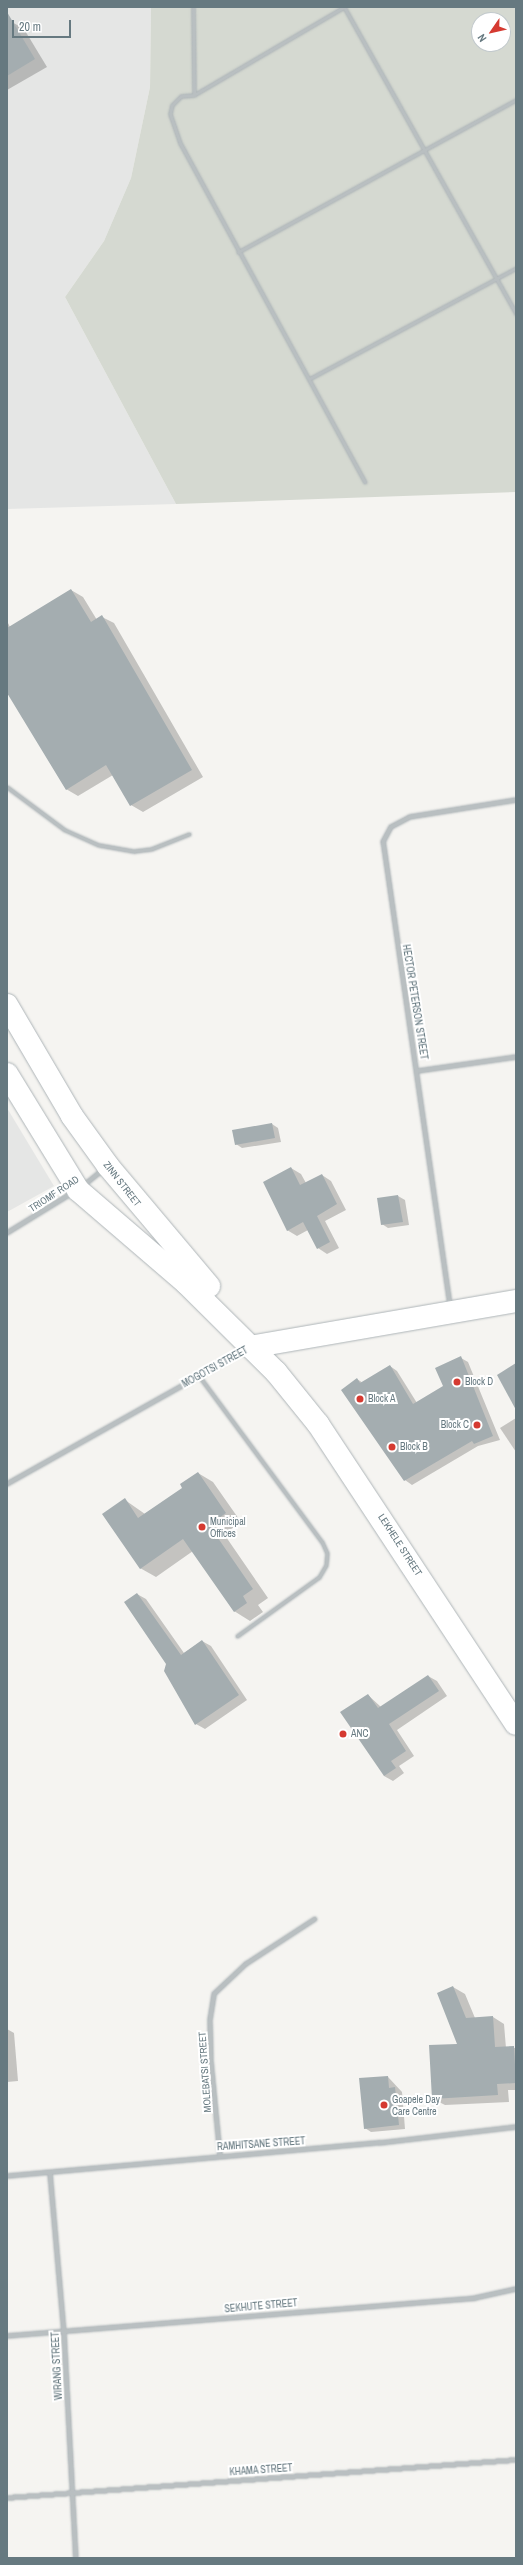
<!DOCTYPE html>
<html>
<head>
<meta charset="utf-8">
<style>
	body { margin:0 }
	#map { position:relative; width:523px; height:2565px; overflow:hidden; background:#f5f4f1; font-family:"Archivo Narrow",sans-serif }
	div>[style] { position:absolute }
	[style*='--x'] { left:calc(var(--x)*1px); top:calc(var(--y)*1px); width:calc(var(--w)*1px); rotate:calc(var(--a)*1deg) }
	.built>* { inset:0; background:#e5e6e5 }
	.green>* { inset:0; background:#d5d9d1 }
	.shadow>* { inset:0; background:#0003 }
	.building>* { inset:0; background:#a4adb0 }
	.roads { filter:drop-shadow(0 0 1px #aeb5b8) drop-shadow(0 0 1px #aeb5b8) }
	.lane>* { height:3px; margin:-1.5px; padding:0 1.5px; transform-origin:1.5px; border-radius:1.5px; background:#b9bfc1 }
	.street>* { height:4px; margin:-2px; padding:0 2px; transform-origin:2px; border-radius:2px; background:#b9bfc1 }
	.secondary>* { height:22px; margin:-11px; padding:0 11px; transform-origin:11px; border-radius:11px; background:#fff }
	.dots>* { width:11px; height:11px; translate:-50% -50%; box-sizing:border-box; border:2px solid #fff; border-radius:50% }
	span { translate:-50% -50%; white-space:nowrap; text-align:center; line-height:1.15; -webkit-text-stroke:4px #fff; paint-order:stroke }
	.street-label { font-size:10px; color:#667980 }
	.poi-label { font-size:10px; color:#667980 }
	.left { translate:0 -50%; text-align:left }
	.right { translate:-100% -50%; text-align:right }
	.frame { position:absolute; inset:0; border:8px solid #667980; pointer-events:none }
	.north { position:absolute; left:471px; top:12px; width:40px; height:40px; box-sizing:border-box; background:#fff; border:1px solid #c2c9cc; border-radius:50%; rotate:236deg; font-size:11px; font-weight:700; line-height:16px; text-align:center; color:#667980 }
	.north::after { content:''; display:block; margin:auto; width:14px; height:18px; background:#d53a31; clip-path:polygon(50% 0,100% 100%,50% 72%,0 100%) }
	.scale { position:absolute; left:12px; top:20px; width:59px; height:18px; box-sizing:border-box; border:2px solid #667980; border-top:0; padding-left:5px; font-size:12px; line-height:14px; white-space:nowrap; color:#667980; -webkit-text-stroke:3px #fff; paint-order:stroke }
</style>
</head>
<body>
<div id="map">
	<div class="built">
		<i style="clip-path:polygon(7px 7px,151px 7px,150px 87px,131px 178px,104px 241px,65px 297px,176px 504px,7px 509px)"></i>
		<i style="clip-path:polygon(7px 1108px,54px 1186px,7px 1212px)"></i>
	</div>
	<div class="green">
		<i style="clip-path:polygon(evenodd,151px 7px,516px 7px,516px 492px,176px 504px,65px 297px,104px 241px,131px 178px,150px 87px,151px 7px,479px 20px,503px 20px,503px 44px,479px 44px,479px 20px)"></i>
	</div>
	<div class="shadow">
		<i style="clip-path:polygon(12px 22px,24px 29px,47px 67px,7px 90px,7px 25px)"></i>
		<i style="clip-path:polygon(71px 590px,83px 597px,97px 620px,102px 617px,114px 623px,203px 777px,143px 812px,131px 805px,113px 775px,78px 796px,66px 789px,7px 691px,7px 621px,10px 627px)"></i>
		<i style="clip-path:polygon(272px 1124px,278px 1128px,281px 1142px,242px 1148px,236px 1144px)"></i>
		<i style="clip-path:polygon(291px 1168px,301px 1174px,306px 1183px,322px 1175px,331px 1181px,346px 1210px,325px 1221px,339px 1248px,327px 1254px,318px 1248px,308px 1230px,297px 1236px,287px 1230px)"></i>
		<i style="clip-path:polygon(398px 1196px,405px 1200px,409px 1225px,388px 1228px,382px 1224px)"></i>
		<i style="clip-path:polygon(461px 1358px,468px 1362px,500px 1440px,478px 1446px,412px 1485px,405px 1480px,357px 1379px,363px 1383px,390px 1366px,397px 1371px,417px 1403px,444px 1387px)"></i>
		<i style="clip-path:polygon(516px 1418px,516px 1452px,500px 1428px)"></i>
		<i style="clip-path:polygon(198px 1473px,213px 1482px,241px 1522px,224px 1534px,268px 1598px,258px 1605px,263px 1612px,250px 1621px,234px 1611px,193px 1551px,156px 1577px,140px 1568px,125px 1500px,145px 1514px,184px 1488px)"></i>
		<i style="clip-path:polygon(137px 1594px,146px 1599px,184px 1653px,202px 1641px,211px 1646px,247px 1700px,205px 1729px,196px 1724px,166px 1671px,169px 1669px)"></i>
		<i style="clip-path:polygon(428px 1676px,437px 1681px,447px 1696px,397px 1730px,414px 1756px,399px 1766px,404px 1773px,393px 1781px,384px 1776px,368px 1695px,381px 1707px)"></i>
		<i style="clip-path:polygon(453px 1987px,465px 1994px,475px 2018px,493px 2017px,504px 2024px,506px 2048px,516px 2048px,516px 2090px,508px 2090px,509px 2102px,445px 2105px,433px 2099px,458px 2044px)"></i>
		<i style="clip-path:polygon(7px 2029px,14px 2033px,18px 2081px,7px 2082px)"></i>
		<i style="clip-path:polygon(388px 2077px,402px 2092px,405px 2129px,371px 2132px,365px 2128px,360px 2079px)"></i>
	</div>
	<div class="building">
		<i style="clip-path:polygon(7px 12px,35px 59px,7px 76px)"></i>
		<i style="clip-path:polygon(71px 589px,91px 622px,102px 615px,192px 770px,130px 806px,106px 765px,66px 790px,7px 693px,7px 628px)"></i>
		<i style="clip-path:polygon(272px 1123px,275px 1138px,235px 1145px,232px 1130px)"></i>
		<i style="clip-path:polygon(291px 1167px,300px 1185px,322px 1174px,337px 1204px,317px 1216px,330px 1242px,317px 1249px,303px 1222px,287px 1231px,263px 1182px)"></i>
		<i style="clip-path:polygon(398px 1195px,403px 1222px,381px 1225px,377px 1198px)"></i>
		<i style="clip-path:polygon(461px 1356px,493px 1436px,474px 1444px,472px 1441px,404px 1481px,341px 1390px,357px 1378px,360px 1383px,390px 1365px,413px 1404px,443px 1386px,435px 1368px)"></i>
		<i style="clip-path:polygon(516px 1363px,516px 1410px,497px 1375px)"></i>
		<i style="clip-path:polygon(198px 1472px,226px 1513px,209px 1525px,253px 1589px,243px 1596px,247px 1603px,234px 1612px,183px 1539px,140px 1569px,102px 1514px,125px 1498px,138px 1518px,182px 1488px,180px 1484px)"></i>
		<i style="clip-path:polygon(137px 1593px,181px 1655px,202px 1640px,239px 1695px,195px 1725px,164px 1671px,166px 1664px,124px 1602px)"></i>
		<i style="clip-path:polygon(428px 1675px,439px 1691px,389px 1724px,406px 1751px,391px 1761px,396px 1768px,384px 1776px,340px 1712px,368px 1694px,378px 1708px)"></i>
		<i style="clip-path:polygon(453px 1986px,466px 2018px,493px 2016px,495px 2047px,514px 2046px,516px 2083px,497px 2084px,498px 2095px,432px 2099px,429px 2045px,457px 2044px,437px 1993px)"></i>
		<i style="clip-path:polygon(388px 2076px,389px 2088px,395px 2087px,399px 2125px,364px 2129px,359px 2078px)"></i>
	</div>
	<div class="roads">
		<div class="lane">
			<i style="--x:193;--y:7;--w:88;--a:89.3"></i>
			<i style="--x:344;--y:7;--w:174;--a:149.6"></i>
			<i style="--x:194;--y:95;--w:13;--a:176"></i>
			<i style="--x:181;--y:96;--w:13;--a:135"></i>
			<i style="--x:172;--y:105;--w:9;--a:103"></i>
			<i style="--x:170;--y:114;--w:31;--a:71"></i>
			<i style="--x:180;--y:143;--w:386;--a:61.4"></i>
			<i style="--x:344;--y:7;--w:352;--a:60.7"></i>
			<i style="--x:238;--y:252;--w:317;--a:-28.7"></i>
			<i style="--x:309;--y:379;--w:235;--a:-28.2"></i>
			<i style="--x:7;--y:787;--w:72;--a:36.6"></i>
			<i style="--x:65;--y:830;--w:37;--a:24"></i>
			<i style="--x:99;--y:845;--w:36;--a:10"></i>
			<i style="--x:134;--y:851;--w:17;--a:-7"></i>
			<i style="--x:151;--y:849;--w:41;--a:-21.5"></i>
			<i style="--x:199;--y:1376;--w:207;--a:53.5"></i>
			<i style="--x:322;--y:1542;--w:12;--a:66"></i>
			<i style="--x:327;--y:1553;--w:12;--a:95"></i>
			<i style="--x:326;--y:1565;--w:14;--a:120"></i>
			<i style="--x:319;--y:1577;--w:101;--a:144.3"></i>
		</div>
		<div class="street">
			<i style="--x:418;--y:1071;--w:99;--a:-8.1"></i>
			<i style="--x:83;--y:1186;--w:26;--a:-39"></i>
			<i style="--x:7;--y:1233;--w:76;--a:-31.6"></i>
			<i style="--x:450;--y:1305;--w:468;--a:-98.2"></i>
			<i style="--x:383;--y:842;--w:17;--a:-62"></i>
			<i style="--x:391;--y:827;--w:21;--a:-28"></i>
			<i style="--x:410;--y:817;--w:107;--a:-9.1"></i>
			<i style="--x:7;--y:1484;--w:274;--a:-29.3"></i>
			<i style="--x:220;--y:2155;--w:93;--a:-95.5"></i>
			<i style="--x:211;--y:2062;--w:42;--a:-91.4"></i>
			<i style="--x:210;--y:2020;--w:26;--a:-81"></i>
			<i style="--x:214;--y:1994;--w:44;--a:-43.2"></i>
			<i style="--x:246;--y:1964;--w:82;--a:-33.1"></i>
			<i style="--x:50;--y:2173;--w:160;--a:85"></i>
			<i style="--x:64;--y:2332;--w:226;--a:87"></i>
			<i style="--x:7;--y:2176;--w:374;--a:-5.1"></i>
			<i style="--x:380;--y:2143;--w:137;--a:-6.7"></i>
			<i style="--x:7;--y:2336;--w:470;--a:-4.6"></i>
			<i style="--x:475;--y:2298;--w:42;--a:-12.4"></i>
			<i style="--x:7;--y:2498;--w:510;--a:-4.27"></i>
		</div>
		<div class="secondary">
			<i style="--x:7;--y:1005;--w:129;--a:59.6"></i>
			<i style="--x:72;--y:1116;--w:62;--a:54.2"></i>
			<i style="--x:108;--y:1166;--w:157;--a:49.9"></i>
			<i style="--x:7;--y:1074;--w:136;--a:58.5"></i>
			<i style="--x:78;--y:1190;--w:143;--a:40.7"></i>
			<i style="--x:186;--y:1283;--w:127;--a:44.7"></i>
			<i style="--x:276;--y:1372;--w:67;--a:51.1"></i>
			<i style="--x:318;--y:1424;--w:359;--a:56.6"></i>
			<i style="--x:250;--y:1347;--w:270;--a:-9.8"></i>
		</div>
	</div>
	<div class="dots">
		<i style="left:457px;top:1382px;background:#d53a31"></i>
		<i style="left:360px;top:1399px;background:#d53a31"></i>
		<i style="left:477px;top:1425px;background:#d53a31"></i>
		<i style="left:392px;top:1447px;background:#d53a31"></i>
		<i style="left:202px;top:1527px;background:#d53a31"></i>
		<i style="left:343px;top:1734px;background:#d53a31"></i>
		<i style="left:384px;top:2105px;background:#d53a31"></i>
	</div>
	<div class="street-label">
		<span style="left:415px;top:1002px;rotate:81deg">HECTOR PETERSON STREET</span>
		<span style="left:122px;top:1184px;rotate:52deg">ZINN STREET</span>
		<span style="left:54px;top:1194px;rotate:-33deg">TRIOMF ROAD</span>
		<span style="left:215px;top:1367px;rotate:-29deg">MOGOTSI STREET</span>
		<span style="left:400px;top:1545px;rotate:57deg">LEKHELE STREET</span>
		<span style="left:205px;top:2072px;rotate:-94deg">MOLEBATSI STREET</span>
		<span style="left:261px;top:2144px;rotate:-4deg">RAMHITSANE STREET</span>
		<span style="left:261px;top:2306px;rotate:-5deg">SEKHUTE STREET</span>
		<span style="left:57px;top:2366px;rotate:-93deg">WIRANG STREET</span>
		<span style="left:261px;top:2470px;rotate:-4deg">KHAMA STREET</span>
	</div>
	<div class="poi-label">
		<span class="left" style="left:465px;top:1382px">Block D</span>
		<span class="left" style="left:368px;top:1399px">Block A</span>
		<span class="right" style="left:469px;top:1425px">Block C</span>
		<span class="left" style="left:400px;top:1447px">Block B</span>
		<span class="left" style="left:210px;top:1527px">Municipal<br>Offices</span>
		<span class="left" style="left:351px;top:1734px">ANC</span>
		<span class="left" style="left:392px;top:2105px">Goapele Day<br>Care Centre</span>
	</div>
	<div class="frame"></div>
	<div class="north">N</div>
	<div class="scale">20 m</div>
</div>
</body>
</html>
